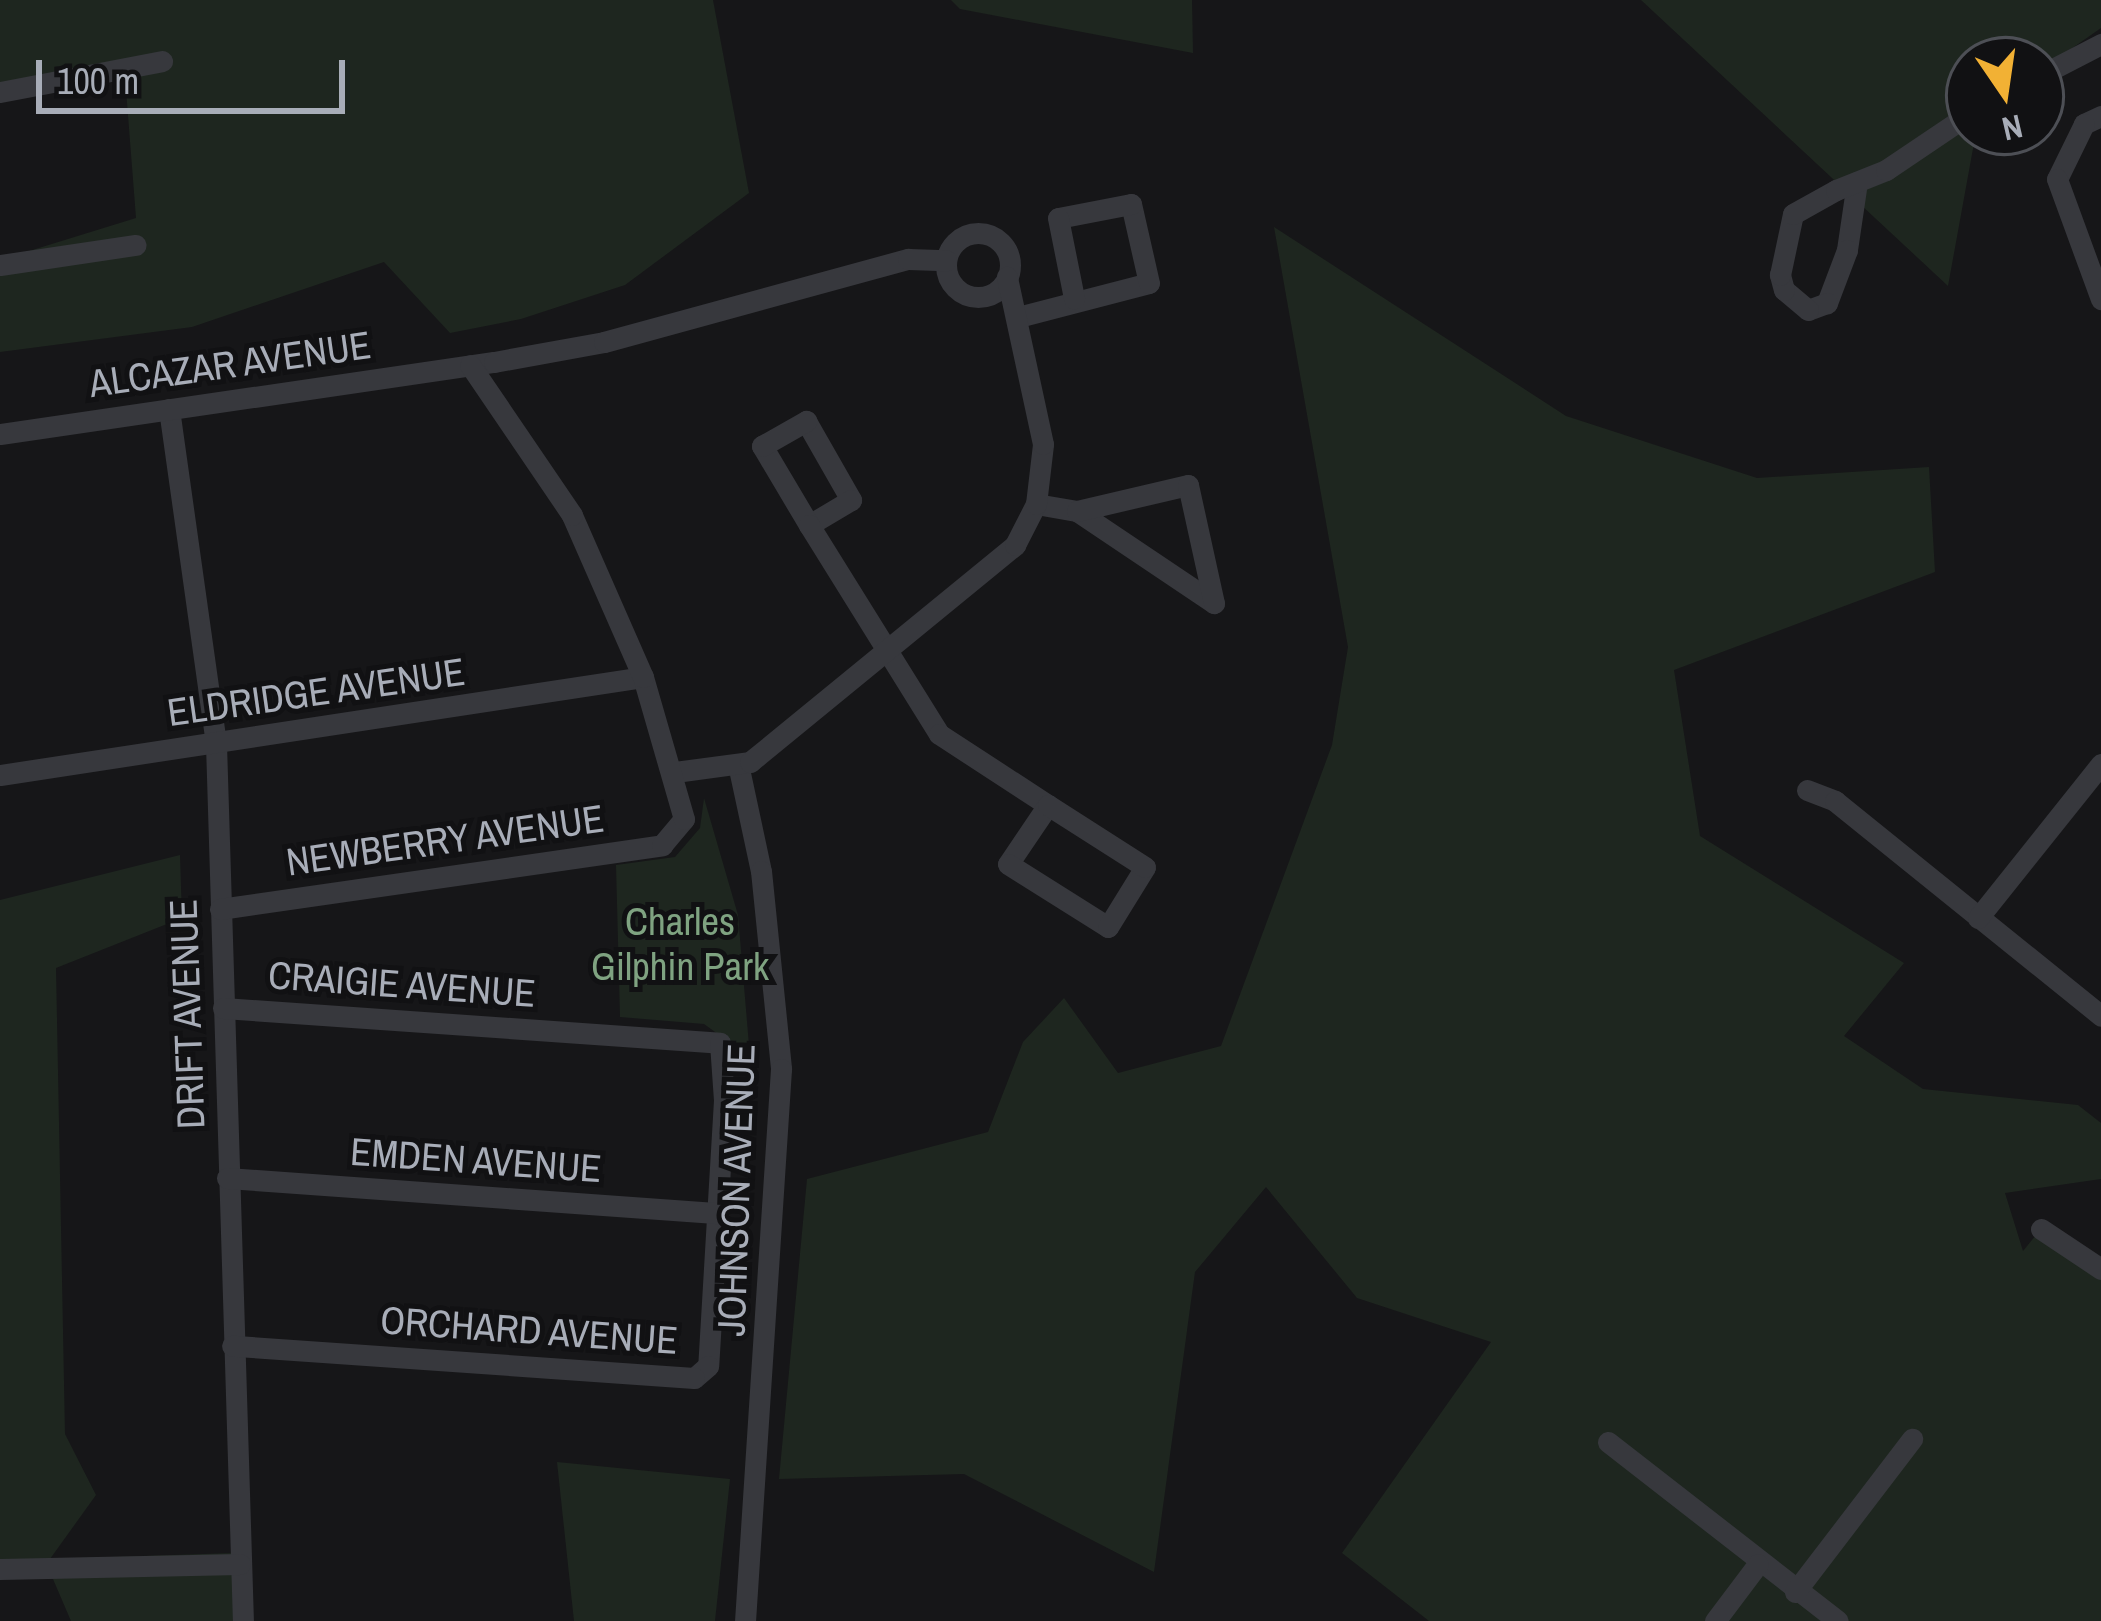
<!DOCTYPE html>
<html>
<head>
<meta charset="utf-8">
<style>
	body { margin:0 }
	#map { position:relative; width:2101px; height:1621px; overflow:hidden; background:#161618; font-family:"Archivo Narrow",sans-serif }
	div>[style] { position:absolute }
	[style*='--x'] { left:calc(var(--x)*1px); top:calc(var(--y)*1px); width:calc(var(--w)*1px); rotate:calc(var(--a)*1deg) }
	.green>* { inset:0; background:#1e261f }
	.minor>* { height:21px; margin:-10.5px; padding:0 10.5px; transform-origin:10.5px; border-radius:10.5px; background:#37383d }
	.minor>.ring { margin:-10.5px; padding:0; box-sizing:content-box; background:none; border:21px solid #37383d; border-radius:50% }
	span { translate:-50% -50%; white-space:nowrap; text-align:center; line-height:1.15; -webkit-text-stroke:10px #111113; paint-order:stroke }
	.street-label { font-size:39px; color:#a8adb8 }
	.park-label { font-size:39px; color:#7fa381 }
	.north { position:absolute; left:1945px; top:36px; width:120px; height:120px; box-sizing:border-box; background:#111113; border:3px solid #4d4f55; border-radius:50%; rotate:167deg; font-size:33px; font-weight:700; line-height:48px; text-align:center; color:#a8adb8 }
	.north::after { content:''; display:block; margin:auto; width:42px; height:54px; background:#f2b134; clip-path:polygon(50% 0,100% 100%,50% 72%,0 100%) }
	.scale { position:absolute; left:36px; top:60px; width:309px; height:54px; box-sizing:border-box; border:6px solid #a8adb8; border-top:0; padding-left:15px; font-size:36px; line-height:42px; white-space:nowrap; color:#a8adb8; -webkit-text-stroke:9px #111113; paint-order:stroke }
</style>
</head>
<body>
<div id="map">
	<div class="green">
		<i style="clip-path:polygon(0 0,713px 0,749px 193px,625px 285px,521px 319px,450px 333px,384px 262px,192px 327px,0 352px,0 260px,136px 218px,124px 64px,0 84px)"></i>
		<i style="clip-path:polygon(951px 0,1192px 0,1193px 53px,960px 9px)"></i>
		<i style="clip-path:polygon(1641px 0,2101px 0,2101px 28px,2041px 70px,2041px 60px,1969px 60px,1969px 132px,1976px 132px,1948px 286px)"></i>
		<i style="clip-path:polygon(1274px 227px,1566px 416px,1757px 478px,1929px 467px,1935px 572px,1674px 670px,1700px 836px,1904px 963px,1844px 1036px,1923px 1089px,2078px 1105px,2101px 1123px,2101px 1179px,2005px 1193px,2023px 1251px,2041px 1229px,2101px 1269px,2101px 1621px,1429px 1621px,1342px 1553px,1491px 1342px,1357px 1298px,1266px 1187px,1195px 1272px,1154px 1572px,964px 1474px,779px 1479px,807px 1179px,988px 1132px,1023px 1042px,1064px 998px,1118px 1073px,1221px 1046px,1332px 745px,1348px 647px)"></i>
		<i style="clip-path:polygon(704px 798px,738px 915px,750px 1057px,704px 1024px,620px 1017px,616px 865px,675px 857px,700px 828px)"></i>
		<i style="clip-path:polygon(180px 855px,182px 918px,56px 968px,65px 1434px,96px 1495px,50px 1559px,234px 1553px,237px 1621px,71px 1621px,53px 1579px,0 1576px,0 900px)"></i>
		<i style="clip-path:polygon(557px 1462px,730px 1479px,715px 1621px,574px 1621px)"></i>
	</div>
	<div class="minor">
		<i style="--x:2041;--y:75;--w:68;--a:-27.3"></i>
		<i style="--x:0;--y:92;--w:165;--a:-10.8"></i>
		<i style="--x:2101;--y:116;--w:19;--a:155"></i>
		<i style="--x:2084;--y:124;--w:61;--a:116.1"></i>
		<i style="--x:2057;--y:179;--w:128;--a:69.9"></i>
		<i style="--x:1857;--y:182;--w:69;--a:98.4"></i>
		<i style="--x:1847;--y:250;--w:57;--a:110.7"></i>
		<i style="--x:1827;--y:303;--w:20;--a:160"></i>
		<i style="--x:1808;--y:310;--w:31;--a:-140"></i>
		<i style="--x:1784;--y:290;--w:16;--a:-105"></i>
		<i style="--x:1780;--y:275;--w:62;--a:-78"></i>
		<i style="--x:1793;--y:214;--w:49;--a:-29.2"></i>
		<i style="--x:1836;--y:190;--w:54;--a:-21.8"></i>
		<i style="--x:1886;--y:170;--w:100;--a:-34"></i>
		<i class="ring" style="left:946px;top:233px;width:43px;height:43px"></i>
		<i style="--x:0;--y:265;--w:137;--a:-8.4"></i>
		<i style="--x:1018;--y:317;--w:135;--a:-14.5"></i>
		<i style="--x:1149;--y:283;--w:81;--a:-102.8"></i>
		<i style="--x:1131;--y:204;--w:74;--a:169.1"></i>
		<i style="--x:1058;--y:218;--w:82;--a:78.7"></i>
		<i style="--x:169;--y:409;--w:338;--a:82"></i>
		<i style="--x:216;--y:744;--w:877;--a:88.24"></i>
		<i style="--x:806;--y:421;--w:91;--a:60.3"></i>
		<i style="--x:851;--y:500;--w:49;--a:149.2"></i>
		<i style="--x:809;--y:525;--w:92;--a:-120.7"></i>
		<i style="--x:762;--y:446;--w:51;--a:-29.6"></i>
		<i style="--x:0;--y:434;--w:499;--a:-8.3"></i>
		<i style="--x:494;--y:362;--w:112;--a:-10.3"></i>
		<i style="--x:604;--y:342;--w:315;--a:-15.3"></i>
		<i style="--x:908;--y:259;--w:38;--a:2"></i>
		<i style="--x:1036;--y:504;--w:42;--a:9.7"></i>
		<i style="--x:1077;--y:511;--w:165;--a:33.9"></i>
		<i style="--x:1077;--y:511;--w:114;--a:-13.2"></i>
		<i style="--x:1188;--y:485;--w:121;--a:77.6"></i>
		<i style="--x:809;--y:525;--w:246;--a:58.1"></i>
		<i style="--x:939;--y:734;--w:130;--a:33.1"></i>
		<i style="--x:1048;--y:805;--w:71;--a:124.1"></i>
		<i style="--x:1008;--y:864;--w:118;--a:32.2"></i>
		<i style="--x:1108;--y:927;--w:70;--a:-58.3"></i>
		<i style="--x:1145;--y:867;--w:115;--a:-147.4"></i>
		<i style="--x:738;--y:764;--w:109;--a:77.9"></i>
		<i style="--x:761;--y:871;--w:199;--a:84.2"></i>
		<i style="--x:781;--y:1069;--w:553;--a:93.73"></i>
		<i style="--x:675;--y:772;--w:76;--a:-7.6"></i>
		<i style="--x:750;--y:762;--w:343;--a:-39.3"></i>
		<i style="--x:1015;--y:545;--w:46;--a:-62.9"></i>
		<i style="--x:1036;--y:504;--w:60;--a:-83.3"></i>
		<i style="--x:1043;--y:444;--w:171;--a:-102.2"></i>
		<i style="--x:0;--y:775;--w:650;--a:-8.67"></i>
		<i style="--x:1807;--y:790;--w:30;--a:21"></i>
		<i style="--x:1835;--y:801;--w:342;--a:38.9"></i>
		<i style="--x:220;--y:909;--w:447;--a:-8.2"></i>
		<i style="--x:662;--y:845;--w:34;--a:-50"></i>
		<i style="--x:684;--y:819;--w:148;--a:-106.1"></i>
		<i style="--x:643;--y:677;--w:177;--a:-113.7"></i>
		<i style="--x:572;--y:515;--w:181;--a:-124.2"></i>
		<i style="--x:1978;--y:918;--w:197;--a:-51.4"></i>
		<i style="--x:223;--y:1008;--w:498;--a:4"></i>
		<i style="--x:720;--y:1043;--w:57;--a:86"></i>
		<i style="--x:724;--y:1100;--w:266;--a:93.4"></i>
		<i style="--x:708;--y:1366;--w:18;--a:139"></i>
		<i style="--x:694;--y:1378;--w:463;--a:-176"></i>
		<i style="--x:227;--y:1178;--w:493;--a:4.1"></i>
		<i style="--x:2041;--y:1229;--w:72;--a:33.7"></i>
		<i style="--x:1608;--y:1442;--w:291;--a:37.9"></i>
		<i style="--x:0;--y:1569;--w:240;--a:-1.2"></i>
		<i style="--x:1795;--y:1592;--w:193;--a:-52.6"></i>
		<i style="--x:1715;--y:1621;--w:71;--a:-53"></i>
	</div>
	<div class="street-label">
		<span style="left:230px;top:364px;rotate:-8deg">ALCAZAR AVENUE</span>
		<span style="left:316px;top:692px;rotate:-8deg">ELDRIDGE AVENUE</span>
		<span style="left:445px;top:840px;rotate:-8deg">NEWBERRY AVENUE</span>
		<span style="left:402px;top:984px;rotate:4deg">CRAIGIE AVENUE</span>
		<span style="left:187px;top:1014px;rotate:-92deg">DRIFT AVENUE</span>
		<span style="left:476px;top:1160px;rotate:4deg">EMDEN AVENUE</span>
		<span style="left:736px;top:1190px;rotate:-88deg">JOHNSON AVENUE</span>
		<span style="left:529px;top:1330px;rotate:4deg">ORCHARD AVENUE</span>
	</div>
	<div class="park-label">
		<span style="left:680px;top:944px">Charles<br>Gilphin Park</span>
	</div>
	<div class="north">N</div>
	<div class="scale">100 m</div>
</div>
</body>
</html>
